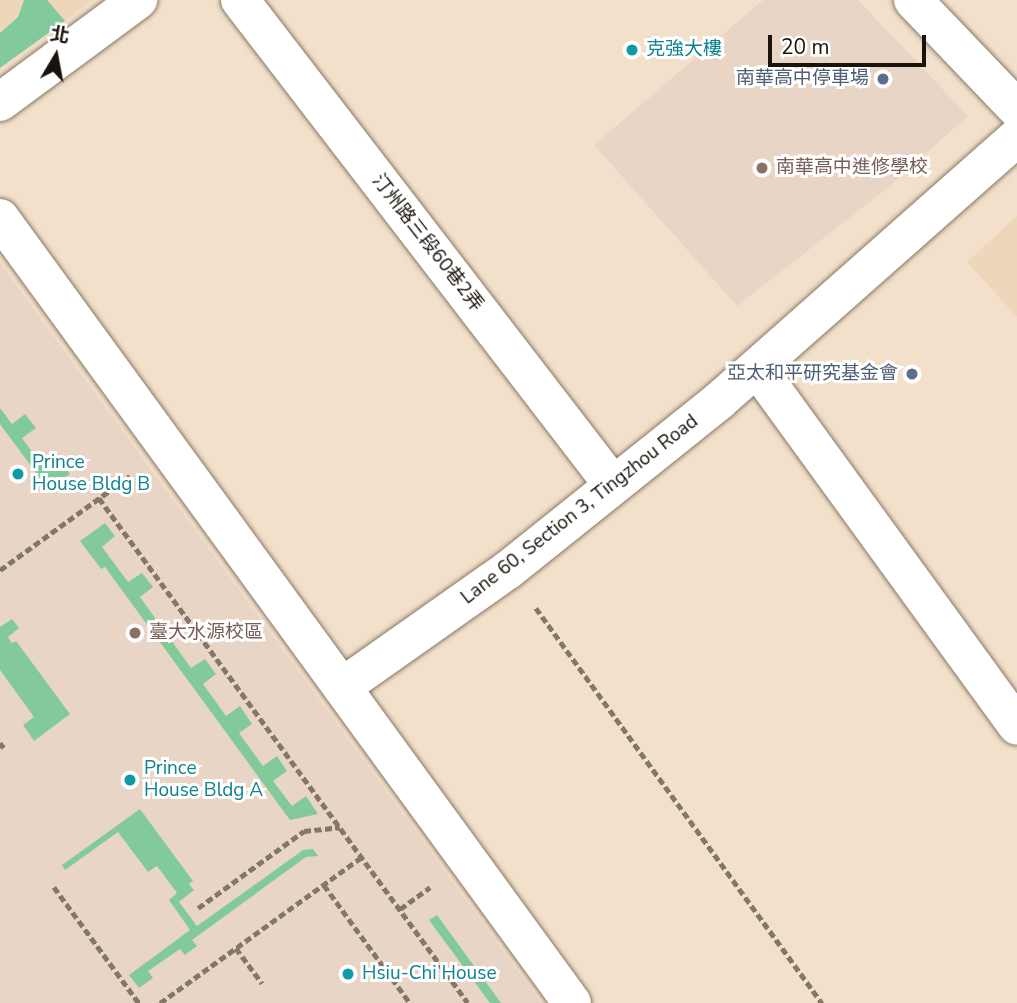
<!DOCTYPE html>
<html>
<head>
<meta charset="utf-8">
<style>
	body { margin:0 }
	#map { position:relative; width:1017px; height:1003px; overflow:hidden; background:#f2e0ca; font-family:"Nunito Sans","Noto Sans TC",sans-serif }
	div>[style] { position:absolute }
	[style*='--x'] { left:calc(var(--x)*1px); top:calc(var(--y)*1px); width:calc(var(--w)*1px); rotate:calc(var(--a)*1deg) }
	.built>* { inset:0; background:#eed6ba }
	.education>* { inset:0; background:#e9d5c6 }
	.green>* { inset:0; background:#83ca9a }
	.path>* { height:4.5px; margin-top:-2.25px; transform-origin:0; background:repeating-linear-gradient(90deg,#837768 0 7px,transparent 0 10.5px) }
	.roads { filter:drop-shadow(0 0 2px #897865) drop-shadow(0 0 2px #897865) }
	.minor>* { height:38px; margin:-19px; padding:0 19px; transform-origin:19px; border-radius:19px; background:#fff }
	.dots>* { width:19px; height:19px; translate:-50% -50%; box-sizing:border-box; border:4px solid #fff; border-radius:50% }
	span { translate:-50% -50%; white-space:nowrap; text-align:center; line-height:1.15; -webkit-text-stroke:6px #fff; paint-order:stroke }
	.culture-label { font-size:19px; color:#0d838f }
	.left { translate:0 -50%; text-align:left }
	.service-label { font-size:19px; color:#4e5e75 }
	.right { translate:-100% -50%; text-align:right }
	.education-label { font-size:19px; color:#785e54 }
	.street-label { font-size:19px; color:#19130b }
	.north { position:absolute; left:21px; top:21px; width:70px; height:70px; -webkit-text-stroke:5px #fff; paint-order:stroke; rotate:10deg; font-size:19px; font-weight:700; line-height:28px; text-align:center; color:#19130b }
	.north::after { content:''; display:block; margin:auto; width:24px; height:32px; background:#19130b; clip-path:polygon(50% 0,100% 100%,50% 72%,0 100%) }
	.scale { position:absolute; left:768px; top:35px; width:158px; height:32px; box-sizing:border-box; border:4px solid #19130b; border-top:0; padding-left:9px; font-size:21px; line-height:24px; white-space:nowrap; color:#19130b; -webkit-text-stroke:5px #fff; paint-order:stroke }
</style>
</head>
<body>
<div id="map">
	<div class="built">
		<i style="clip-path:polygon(0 0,93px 0,0 68px)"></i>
		<i style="clip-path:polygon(1017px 216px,1017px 317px,967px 262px)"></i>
	</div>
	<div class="education">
		<i style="clip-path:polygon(763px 0,858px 0,968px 116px,885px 190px,737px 306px,594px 145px)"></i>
		<i style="clip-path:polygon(0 263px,541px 1003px,0 1003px)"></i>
	</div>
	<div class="green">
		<i style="clip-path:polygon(24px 0,47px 0,65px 21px,0 68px,0 33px,18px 17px)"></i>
		<i style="clip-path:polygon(0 408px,12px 424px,25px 414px,36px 428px,22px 438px,43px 467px,57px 457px,70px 474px,48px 489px,0 424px)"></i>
		<i style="clip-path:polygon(105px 523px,115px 536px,102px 547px,128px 582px,142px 573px,153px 587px,140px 597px,191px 668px,205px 659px,216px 674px,203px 684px,226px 716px,240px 706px,252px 724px,239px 733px,263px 766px,277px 756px,287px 771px,273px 781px,292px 806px,306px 796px,318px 814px,290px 820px,105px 567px,101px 569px,80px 541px)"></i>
		<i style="clip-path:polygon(12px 619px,19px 628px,8px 637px,12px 643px,16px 641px,70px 714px,34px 741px,23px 725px,34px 717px,0 670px,0 627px)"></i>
		<i style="clip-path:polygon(140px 809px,193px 881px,189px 884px,194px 890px,179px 902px,197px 926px,303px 850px,313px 849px,318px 856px,306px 857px,192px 940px,197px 946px,185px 955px,180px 949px,148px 971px,153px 978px,139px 988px,129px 975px,190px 930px,169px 900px,177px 893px,157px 866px,148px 872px,118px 832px,65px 870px,62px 865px)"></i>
		<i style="clip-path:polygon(437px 915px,501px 1003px,490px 1003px,429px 920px)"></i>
	</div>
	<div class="path">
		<i style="--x:99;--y:498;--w:625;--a:53.84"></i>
		<i style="--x:0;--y:570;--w:160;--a:-35.9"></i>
		<i style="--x:536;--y:608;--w:488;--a:54.1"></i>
		<i style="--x:0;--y:743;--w:6;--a:51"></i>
		<i style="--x:324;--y:885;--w:146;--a:53.9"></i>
		<i style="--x:54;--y:887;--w:144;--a:53.8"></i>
		<i style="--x:198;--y:908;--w:131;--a:-36"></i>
		<i style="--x:304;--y:831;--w:36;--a:-6"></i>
		<i style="--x:400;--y:909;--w:37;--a:-36"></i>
		<i style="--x:236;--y:948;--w:44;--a:53.4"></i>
		<i style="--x:160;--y:1003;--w:249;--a:-35.9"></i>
	</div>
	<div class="roads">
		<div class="minor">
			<i style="--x:240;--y:0;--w:612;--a:52.44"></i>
			<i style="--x:913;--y:0;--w:151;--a:46.3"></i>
			<i style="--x:0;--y:102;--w:172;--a:-36.5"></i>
			<i style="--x:0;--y:218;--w:971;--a:53.92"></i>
			<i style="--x:757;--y:368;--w:442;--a:54"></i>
			<i style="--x:342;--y:687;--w:203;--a:-35.2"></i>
			<i style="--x:508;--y:570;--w:270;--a:-38.7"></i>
			<i style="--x:719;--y:401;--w:398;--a:-41.5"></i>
		</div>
	</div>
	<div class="dots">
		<i style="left:632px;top:50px;background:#0f9aa8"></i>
		<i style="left:883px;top:79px;background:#5c6f8a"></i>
		<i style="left:762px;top:168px;background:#8d6e63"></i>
		<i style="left:912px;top:374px;background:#5c6f8a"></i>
		<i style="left:18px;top:474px;background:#0f9aa8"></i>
		<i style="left:135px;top:633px;background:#8d6e63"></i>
		<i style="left:130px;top:780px;background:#0f9aa8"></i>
		<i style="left:348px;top:974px;background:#0f9aa8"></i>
	</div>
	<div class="culture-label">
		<span class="left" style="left:646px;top:50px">克強大樓</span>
		<span class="left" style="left:32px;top:474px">Prince<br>House Bldg B</span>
		<span class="left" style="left:144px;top:780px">Prince<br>House Bldg A</span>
		<span class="left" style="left:362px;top:974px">Hsiu-Chi House</span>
	</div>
	<div class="service-label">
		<span class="right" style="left:869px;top:79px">南華高中停車場</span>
		<span class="right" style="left:898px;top:374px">亞太和平研究基金會</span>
	</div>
	<div class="education-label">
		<span class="left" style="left:776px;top:168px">南華高中進修學校</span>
		<span class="left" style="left:149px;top:633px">臺大水源校區</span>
	</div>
	<div class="street-label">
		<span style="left:427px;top:243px;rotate:52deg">汀州路三段60巷2弄</span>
		<span style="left:580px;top:510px;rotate:-38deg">Lane 60, Section 3, Tingzhou Road</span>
	</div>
	<div class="north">北</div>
	<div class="scale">20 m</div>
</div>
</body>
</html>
